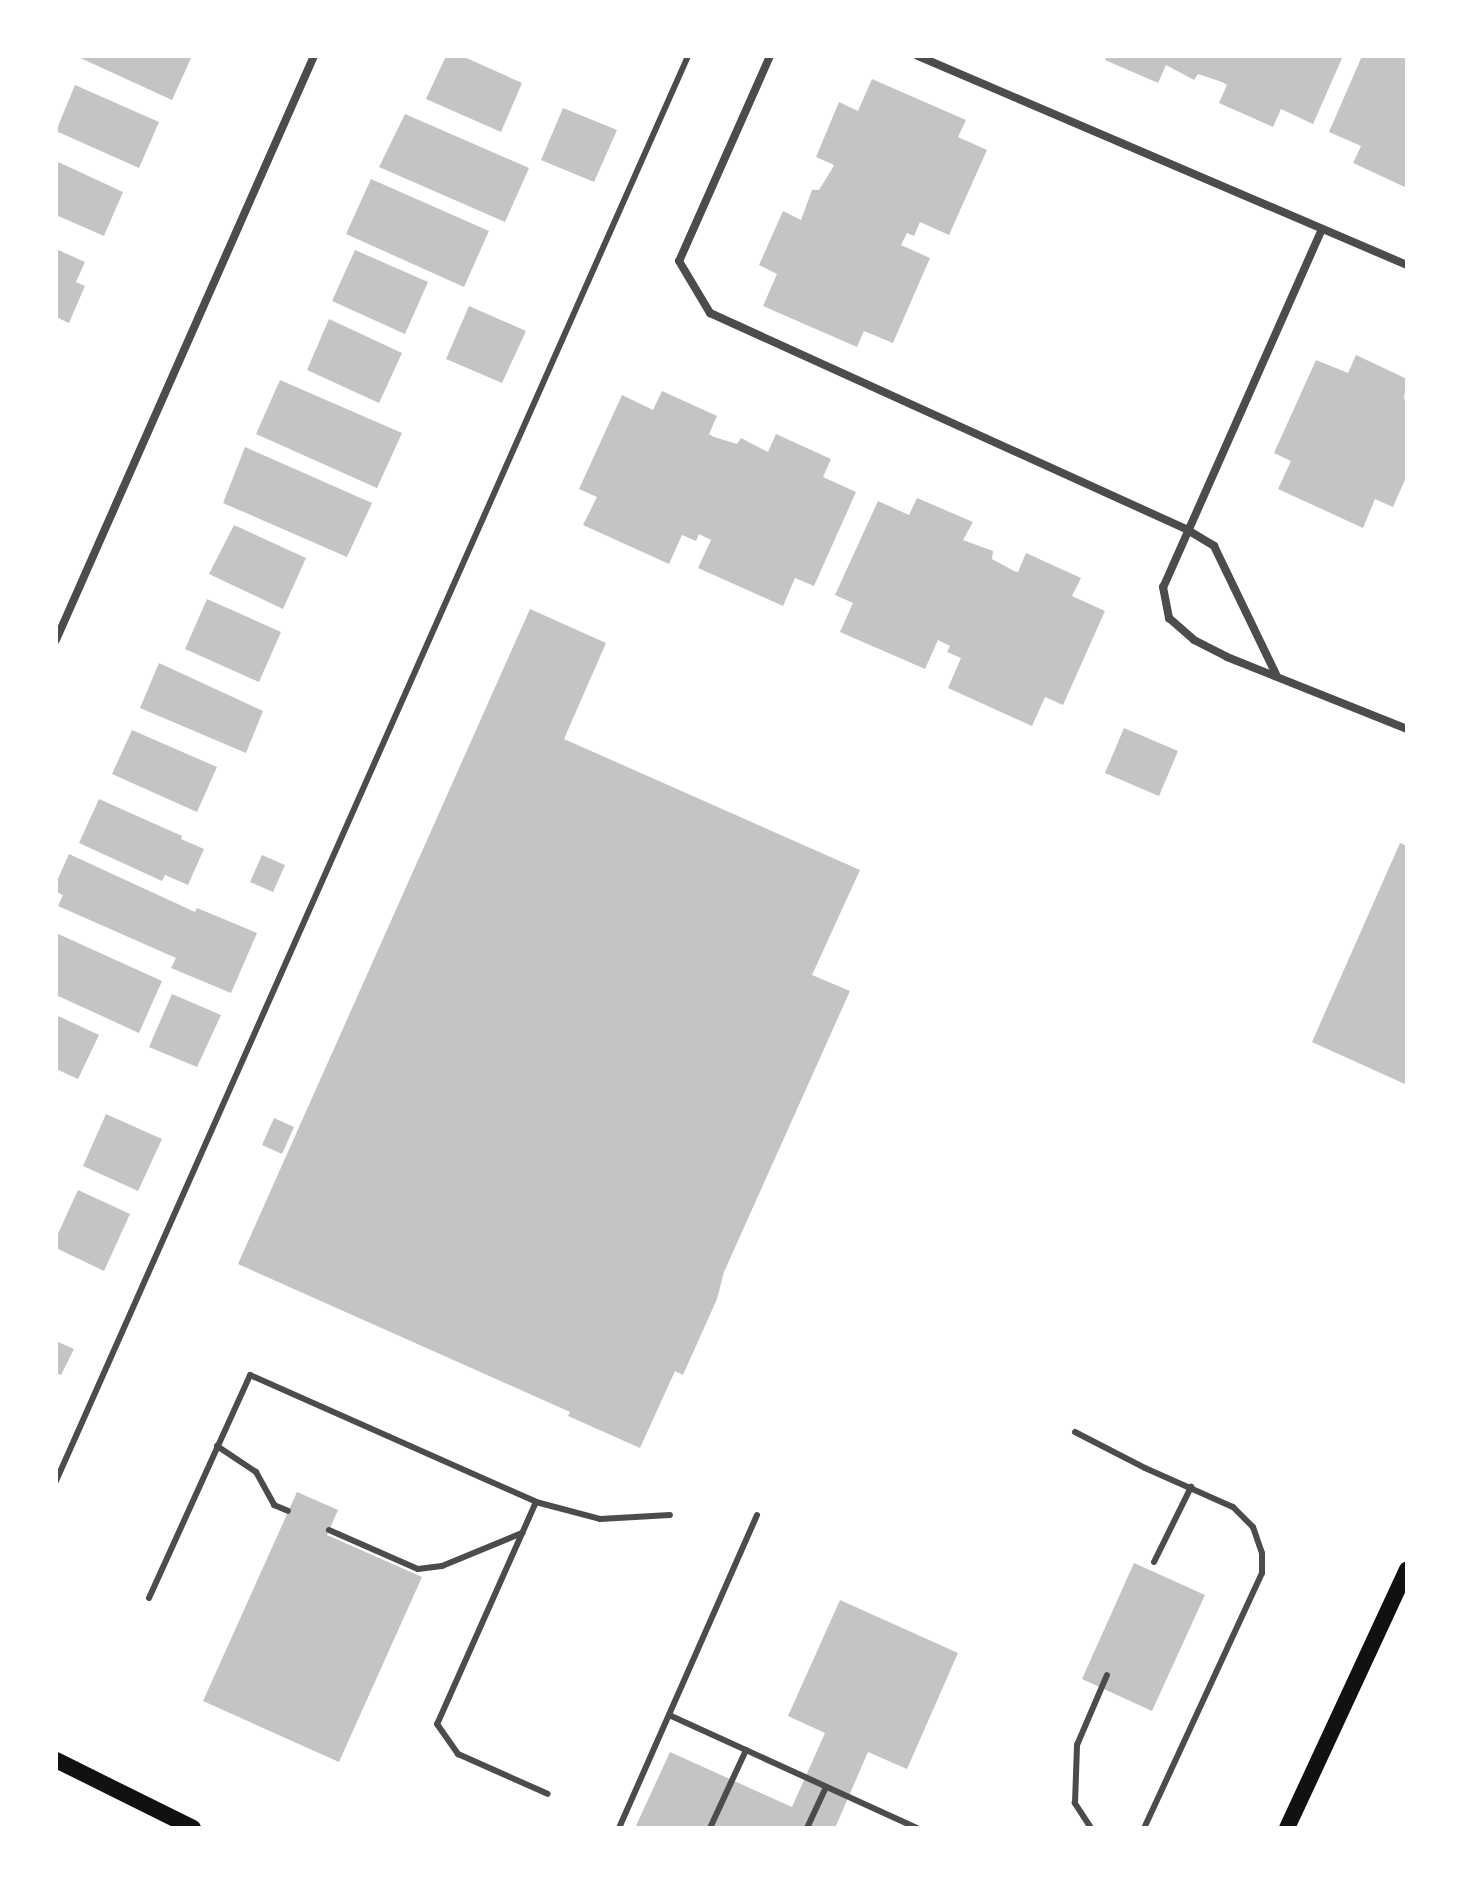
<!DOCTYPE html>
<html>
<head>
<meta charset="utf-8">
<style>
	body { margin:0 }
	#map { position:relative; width:1463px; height:1884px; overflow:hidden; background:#fff; font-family:"Libre Baskerville",serif }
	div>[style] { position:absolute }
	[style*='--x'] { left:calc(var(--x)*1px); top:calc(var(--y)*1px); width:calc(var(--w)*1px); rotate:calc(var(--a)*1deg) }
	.building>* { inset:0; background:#c4c4c4 }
	.service>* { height:6px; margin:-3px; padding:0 3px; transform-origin:3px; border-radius:3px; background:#4c4c4c }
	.minor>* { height:8px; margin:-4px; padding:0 4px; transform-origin:4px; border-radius:4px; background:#4c4c4c }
	.secondary>* { height:16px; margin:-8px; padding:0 8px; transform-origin:8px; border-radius:8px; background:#111 }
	span { translate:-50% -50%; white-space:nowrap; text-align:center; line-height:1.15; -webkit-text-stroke:8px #fff; paint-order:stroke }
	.frame { position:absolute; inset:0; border:58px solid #fff; pointer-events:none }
</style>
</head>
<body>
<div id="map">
	<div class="building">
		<i style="clip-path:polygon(76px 56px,192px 56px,172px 100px)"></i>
		<i style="clip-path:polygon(446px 56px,462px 56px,522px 83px,501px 132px,426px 99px)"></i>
		<i style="clip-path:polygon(1107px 56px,1343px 56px,1313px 124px,1281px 109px,1273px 127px,1219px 103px,1227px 85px,1222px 82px,1198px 74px,1194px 80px,1166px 65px,1158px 83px,1105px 60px)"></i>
		<i style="clip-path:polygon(1362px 56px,1407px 56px,1407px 188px,1353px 163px,1361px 146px,1329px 132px)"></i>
		<i style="clip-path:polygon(872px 79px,966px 120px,958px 137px,987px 150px,949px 235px,920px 222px,914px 236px,907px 233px,901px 245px,930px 258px,893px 343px,864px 331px,857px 347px,763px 306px,777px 274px,759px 265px,783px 211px,801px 220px,812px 190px,819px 190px,832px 169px,834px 165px,816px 157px,839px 102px,858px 111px)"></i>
		<i style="clip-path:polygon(75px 85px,159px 122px,139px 168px,56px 131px)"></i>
		<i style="clip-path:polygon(563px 108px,617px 130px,594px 182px,541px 160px)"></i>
		<i style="clip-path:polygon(405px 114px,529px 168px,505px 222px,379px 167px)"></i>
		<i style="clip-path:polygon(56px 161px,123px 192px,104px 236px,56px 215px)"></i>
		<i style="clip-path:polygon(371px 179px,489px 231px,464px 287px,346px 234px)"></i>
		<i style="clip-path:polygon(56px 249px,85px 262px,76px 282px,85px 286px,69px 323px,56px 317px)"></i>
		<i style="clip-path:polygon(355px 250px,428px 282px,405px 334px,332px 301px)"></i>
		<i style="clip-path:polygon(469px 306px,526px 331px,502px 383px,446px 359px)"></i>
		<i style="clip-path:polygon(329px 319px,402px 353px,379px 403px,307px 370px)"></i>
		<i style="clip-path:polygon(1356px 355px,1407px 379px,1404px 399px,1407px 400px,1407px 475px,1393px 507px,1375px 499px,1363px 528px,1278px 489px,1291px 461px,1274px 453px,1316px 360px,1348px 373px)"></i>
		<i style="clip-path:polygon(280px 380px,402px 433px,377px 488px,256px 434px)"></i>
		<i style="clip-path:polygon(662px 391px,717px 416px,709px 434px,714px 437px,737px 444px,741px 438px,768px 452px,776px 434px,831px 459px,823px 477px,856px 492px,814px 586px,795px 578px,783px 606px,698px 568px,711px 540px,699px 534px,696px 541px,682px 535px,669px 564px,583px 525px,597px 497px,579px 489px,622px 395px,653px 410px)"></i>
		<i style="clip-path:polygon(245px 447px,372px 503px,347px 557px,223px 503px)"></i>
		<i style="clip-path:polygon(917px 498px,973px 522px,963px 540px,993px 551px,992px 559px,1014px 571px,1018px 572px,1026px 553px,1081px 578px,1072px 596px,1105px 611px,1063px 705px,1045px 697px,1032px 726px,948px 688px,961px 658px,947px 652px,950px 646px,938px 640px,925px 669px,840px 632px,853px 603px,835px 595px,878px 501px,909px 515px)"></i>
		<i style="clip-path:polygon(234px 525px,306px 558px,283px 609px,209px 574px)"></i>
		<i style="clip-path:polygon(207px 599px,281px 632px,259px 682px,185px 649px)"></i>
		<i style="clip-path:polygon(530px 609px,606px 643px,564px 739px,860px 870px,812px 975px,850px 991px,724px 1272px,717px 1299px,683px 1375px,675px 1371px,640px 1448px,568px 1416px,570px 1412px,238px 1264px)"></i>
		<i style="clip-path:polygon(159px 663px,263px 711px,246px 753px,140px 708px)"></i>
		<i style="clip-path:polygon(1124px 728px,1178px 751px,1159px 796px,1105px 773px)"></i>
		<i style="clip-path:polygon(132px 730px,217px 767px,197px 812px,112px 774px)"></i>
		<i style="clip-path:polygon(99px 799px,182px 836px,181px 839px,204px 849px,188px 885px,165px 875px,162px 881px,79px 843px)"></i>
		<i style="clip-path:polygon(1400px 843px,1407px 846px,1407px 1085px,1312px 1042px)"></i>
		<i style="clip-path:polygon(69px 854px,195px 912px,197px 908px,257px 933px,231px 993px,171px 968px,176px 958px,58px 906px,63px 895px,56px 892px,56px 883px)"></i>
		<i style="clip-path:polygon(262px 855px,285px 865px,273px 892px,250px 882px)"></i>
		<i style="clip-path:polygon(56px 933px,162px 981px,139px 1033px,56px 995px)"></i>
		<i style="clip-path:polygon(172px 994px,221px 1015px,197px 1067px,149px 1047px)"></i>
		<i style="clip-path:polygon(56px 1015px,99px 1035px,78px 1079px,56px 1069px)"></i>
		<i style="clip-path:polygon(106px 1114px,162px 1139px,138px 1191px,83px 1166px)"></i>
		<i style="clip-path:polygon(274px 1118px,294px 1127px,282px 1154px,262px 1145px)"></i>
		<i style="clip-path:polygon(78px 1190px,130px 1214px,104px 1271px,56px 1248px,56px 1238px)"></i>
		<i style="clip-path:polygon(56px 1341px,74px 1349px,61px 1375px,56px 1373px)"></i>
		<i style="clip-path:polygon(297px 1492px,338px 1510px,327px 1535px,422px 1577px,339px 1762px,203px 1701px)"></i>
		<i style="clip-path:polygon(1134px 1563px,1205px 1595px,1152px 1711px,1082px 1679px)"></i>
		<i style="clip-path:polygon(840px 1600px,958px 1653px,907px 1769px,868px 1752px,835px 1828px,635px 1828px,670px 1752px,792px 1807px,825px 1733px,788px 1716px)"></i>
	</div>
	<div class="service">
		<i style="--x:1075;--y:1432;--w:79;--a:27.2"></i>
		<i style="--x:1145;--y:1468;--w:96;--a:23.9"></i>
		<i style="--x:1233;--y:1507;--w:28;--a:45"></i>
		<i style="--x:1253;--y:1527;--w:28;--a:71"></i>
		<i style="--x:1262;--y:1553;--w:20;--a:90"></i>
		<i style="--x:1262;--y:1573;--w:281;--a:114.8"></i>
		<i style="--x:217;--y:1446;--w:47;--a:33.7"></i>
		<i style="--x:256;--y:1472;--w:38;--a:61"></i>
		<i style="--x:274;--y:1505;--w:15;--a:23"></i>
		<i style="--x:56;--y:1481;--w:1559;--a:-66.08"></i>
		<i style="--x:536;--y:1502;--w:243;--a:114"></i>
		<i style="--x:437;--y:1724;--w:37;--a:55"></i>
		<i style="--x:458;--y:1754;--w:98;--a:24"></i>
		<i style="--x:329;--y:1530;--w:97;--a:23.7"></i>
		<i style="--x:418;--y:1569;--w:24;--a:-7"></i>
		<i style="--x:442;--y:1566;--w:87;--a:-22.4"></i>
		<i style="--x:1154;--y:1562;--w:84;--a:-63.7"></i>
		<i style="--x:149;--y:1598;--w:245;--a:-65.6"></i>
		<i style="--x:250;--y:1375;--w:313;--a:23.9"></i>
		<i style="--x:536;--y:1502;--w:66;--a:14.9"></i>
		<i style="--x:600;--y:1519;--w:70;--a:-3.3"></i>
		<i style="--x:669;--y:1715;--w:273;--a:24.5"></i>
		<i style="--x:619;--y:1828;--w:342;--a:-66.2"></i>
		<i style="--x:710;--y:1828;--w:86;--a:-65.2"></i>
		<i style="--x:807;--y:1828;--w:45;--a:-65.1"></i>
		<i style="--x:1091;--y:1828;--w:30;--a:-123"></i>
		<i style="--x:1075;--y:1803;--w:58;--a:-88"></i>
		<i style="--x:1077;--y:1745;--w:76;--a:-66.8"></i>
	</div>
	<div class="minor">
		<i style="--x:770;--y:56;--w:224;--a:113.9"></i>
		<i style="--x:679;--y:261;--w:61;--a:59.2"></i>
		<i style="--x:710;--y:313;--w:523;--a:24.41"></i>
		<i style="--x:1186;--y:529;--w:33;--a:31"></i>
		<i style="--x:1214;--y:546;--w:142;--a:64.2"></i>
		<i style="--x:918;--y:56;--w:532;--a:23.14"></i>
		<i style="--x:1322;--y:229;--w:392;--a:113.9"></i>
		<i style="--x:1163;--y:587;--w:32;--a:79"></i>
		<i style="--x:1169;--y:618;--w:33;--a:41"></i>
		<i style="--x:1194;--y:640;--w:37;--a:27"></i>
		<i style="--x:1227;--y:657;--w:194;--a:21.8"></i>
		<i style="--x:56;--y:640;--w:638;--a:-66.17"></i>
	</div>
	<div class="secondary">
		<i style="--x:56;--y:1760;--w:153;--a:26.4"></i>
		<i style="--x:1287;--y:1828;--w:285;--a:-65.1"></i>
	</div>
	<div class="frame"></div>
</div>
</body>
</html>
